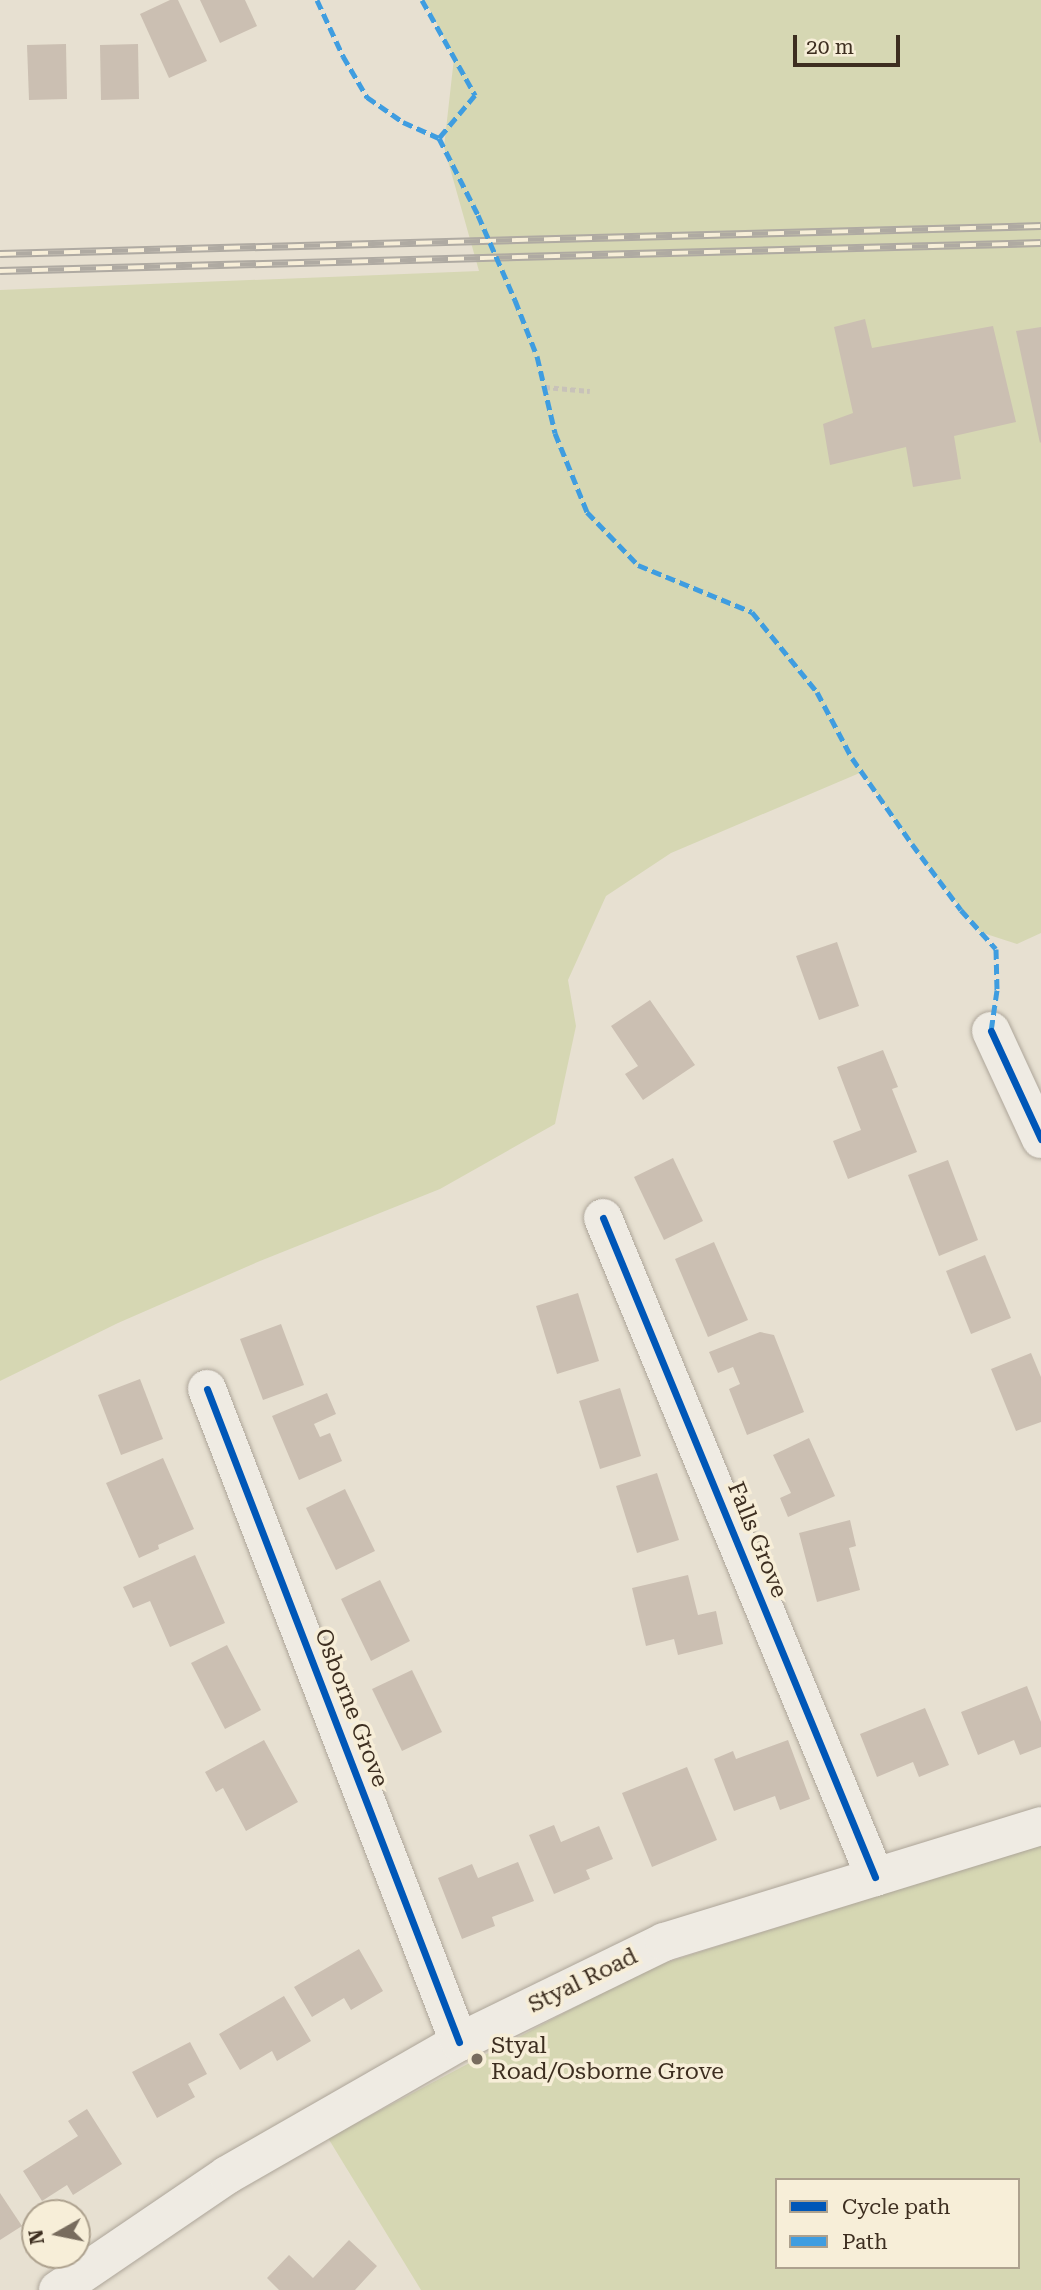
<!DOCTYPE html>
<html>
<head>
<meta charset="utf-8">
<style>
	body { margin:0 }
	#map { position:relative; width:1041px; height:2290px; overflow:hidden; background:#e7e0d1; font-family:"Roboto Serif",serif }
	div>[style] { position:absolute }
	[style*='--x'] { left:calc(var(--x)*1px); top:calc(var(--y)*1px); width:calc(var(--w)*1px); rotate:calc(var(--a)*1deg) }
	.green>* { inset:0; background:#d6d7b3 }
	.building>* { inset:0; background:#cbbfb2 }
	.path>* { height:4.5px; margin-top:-2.25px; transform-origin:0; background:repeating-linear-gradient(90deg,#c8c2b9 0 5px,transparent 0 8.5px) }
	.roads { filter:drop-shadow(0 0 2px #ada599) drop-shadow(0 0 2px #ada599) }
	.minor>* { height:38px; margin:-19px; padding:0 19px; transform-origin:19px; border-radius:19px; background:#efebe3 }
	.secondary>* { height:38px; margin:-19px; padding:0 19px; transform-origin:19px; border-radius:19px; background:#efebe3 }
	.rail>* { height:8px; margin-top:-4px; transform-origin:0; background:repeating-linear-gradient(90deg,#f7eed8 0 16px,#afaaa2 0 32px); box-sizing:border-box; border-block:2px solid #afaaa2 }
	.quiet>* { height:5px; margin-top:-2.5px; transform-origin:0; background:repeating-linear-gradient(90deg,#3f9de0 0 10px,transparent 0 15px) }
	.cycleway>* { height:7px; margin:-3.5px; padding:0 3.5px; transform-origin:3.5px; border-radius:3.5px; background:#0057b8 }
	.dots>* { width:19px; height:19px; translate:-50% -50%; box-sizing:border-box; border:4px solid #f7eed8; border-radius:50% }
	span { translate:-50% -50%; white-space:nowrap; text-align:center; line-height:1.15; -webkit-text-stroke:7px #f7eed8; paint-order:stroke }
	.street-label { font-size:23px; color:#3d2e20 }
	.poi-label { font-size:23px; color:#3d2e20 }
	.left { translate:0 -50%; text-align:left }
	.legend { position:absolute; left:775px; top:2178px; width:245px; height:91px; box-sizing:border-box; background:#f7eed8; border:2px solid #ada18e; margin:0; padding:9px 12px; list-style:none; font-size:21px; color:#3d2e20 }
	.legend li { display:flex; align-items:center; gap:14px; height:35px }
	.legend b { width:35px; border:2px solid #ada18e }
	.north { position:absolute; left:21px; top:2199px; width:70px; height:70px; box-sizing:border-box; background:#f7eed8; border:2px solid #ada18e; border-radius:50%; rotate:261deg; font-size:19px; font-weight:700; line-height:28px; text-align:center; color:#3d2e20 }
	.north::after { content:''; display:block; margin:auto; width:24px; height:32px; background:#786c5e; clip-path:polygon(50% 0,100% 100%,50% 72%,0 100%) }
	.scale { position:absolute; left:793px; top:35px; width:107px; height:32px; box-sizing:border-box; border:4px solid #3d2e20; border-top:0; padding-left:9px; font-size:21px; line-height:24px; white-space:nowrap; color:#3d2e20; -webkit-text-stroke:5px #f7eed8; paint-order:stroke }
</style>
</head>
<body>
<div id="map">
	<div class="green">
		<i style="clip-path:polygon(425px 0,1041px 0,1041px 933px,1017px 944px,980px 932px,923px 860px,862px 772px,671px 853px,606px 896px,568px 980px,576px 1026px,555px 1124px,440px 1189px,260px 1261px,118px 1323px,0 1381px,0 290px,479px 271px,444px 147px,454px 58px)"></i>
		<i style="clip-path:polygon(evenodd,1041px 1844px,1041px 2290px,421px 2290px,328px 2138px,649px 1968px,1041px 1844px,777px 2180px,1018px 2180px,1018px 2267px,777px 2267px,777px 2180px)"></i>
	</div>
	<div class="building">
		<i style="clip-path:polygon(170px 0,178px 0,207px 61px,169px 78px,140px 14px)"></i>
		<i style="clip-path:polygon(200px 0,245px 0,257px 26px,220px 43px)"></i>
		<i style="clip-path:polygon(66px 44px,67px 99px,29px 100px,27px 45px)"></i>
		<i style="clip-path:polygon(138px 44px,139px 99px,101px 100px,100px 45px)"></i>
		<i style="clip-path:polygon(865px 319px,872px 348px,993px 326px,1016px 422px,954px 436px,961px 479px,913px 487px,906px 447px,830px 465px,823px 424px,853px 413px,834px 327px)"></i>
		<i style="clip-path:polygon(1041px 327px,1041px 442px,1040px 443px,1016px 331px)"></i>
		<i style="clip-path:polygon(837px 942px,859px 1006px,819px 1020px,796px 956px)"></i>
		<i style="clip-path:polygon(650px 1000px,695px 1065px,643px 1100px,625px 1074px,638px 1066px,611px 1026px)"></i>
		<i style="clip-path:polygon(883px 1050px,898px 1087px,892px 1089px,917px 1152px,848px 1179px,833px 1141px,861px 1130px,837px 1067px)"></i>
		<i style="clip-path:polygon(673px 1158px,703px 1221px,664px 1240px,634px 1177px)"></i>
		<i style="clip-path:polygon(948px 1160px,978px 1240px,939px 1256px,908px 1175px)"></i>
		<i style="clip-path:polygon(714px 1242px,748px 1320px,708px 1337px,675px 1259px)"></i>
		<i style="clip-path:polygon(985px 1255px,1011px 1318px,971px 1334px,946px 1271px)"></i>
		<i style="clip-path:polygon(578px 1293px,599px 1361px,557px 1374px,536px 1306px)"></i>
		<i style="clip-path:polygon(281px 1324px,304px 1385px,263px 1400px,240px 1339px)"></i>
		<i style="clip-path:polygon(760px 1332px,774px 1335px,804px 1412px,747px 1435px,729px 1389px,740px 1384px,733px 1367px,718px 1373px,709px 1352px)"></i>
		<i style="clip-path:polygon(1031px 1353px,1041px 1377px,1041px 1422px,1016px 1431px,991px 1369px)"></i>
		<i style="clip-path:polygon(140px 1379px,163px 1439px,121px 1455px,98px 1395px)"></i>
		<i style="clip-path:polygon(620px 1388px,641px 1456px,600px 1469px,579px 1401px)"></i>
		<i style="clip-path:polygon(327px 1393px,336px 1414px,314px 1424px,320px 1437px,330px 1433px,342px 1461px,299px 1480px,272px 1416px)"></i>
		<i style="clip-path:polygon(809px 1438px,835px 1496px,788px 1517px,780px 1498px,791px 1493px,773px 1455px)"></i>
		<i style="clip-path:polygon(163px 1458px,194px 1529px,158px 1545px,159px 1549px,139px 1558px,106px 1483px)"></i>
		<i style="clip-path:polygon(657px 1473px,679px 1540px,637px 1553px,616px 1486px)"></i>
		<i style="clip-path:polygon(345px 1489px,375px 1551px,336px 1570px,306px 1508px)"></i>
		<i style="clip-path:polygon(850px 1520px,856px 1546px,849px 1548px,860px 1590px,817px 1602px,799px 1533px)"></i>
		<i style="clip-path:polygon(195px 1555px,225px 1623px,170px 1647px,150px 1601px,133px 1608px,123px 1587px)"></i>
		<i style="clip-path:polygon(688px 1575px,698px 1615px,716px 1611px,723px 1644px,678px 1655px,674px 1639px,646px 1646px,632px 1588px)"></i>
		<i style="clip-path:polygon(380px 1580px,410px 1641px,371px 1661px,341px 1599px)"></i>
		<i style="clip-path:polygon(227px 1645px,261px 1710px,225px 1729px,191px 1663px)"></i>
		<i style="clip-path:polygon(412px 1670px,442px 1732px,402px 1751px,372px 1689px)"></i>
		<i style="clip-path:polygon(1027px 1686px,1041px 1722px,1041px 1747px,1020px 1755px,1014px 1740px,978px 1755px,961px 1712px)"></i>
		<i style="clip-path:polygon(925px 1708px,949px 1765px,919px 1777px,913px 1762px,877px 1777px,860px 1734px)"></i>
		<i style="clip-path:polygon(264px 1740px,298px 1802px,246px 1831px,223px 1788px,216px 1792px,205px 1772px)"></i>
		<i style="clip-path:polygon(788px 1740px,810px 1799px,780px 1810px,775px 1796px,734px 1811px,714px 1759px,733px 1751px,736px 1759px)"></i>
		<i style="clip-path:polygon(687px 1767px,717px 1840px,652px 1867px,622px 1793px)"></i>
		<i style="clip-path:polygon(554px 1825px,561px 1842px,599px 1826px,613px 1859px,586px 1870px,590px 1879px,554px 1894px,529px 1835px)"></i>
		<i style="clip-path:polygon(518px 1862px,534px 1901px,492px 1917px,495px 1926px,462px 1939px,438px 1878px,472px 1864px,478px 1878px)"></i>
		<i style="clip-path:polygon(359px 1949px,383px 1991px,351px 2010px,344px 1998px,312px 2017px,294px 1987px)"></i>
		<i style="clip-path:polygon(284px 1996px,311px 2041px,277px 2061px,272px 2051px,240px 2070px,219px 2034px)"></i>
		<i style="clip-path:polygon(190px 2042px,207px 2074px,188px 2084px,195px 2097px,157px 2118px,132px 2072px)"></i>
		<i style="clip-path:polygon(87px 2109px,122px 2164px,73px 2195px,67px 2185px,42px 2201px,23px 2171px,78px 2136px,68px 2121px)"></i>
		<i style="clip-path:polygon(0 2193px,22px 2226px,0 2240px)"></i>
		<i style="clip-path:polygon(349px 2240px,377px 2266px,355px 2290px,279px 2290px,267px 2278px,289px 2255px,313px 2278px)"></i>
	</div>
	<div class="path">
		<i style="--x:545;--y:387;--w:45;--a:5.1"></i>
	</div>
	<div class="roads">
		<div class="minor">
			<i style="--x:991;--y:1031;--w:119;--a:65.2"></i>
			<i style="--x:603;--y:1218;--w:713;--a:67.57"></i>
			<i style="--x:207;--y:1389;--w:700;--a:68.9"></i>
		</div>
		<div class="secondary">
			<i style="--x:58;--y:2290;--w:204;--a:-34.2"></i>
			<i style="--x:227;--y:2175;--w:267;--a:-29.8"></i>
			<i style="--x:459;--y:2042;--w:228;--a:-26"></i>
			<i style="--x:664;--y:1942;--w:394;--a:-17.1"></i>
		</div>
	</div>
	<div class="rail">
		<i style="--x:0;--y:254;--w:1041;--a:-1.54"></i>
		<i style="--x:0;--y:271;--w:1041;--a:-1.54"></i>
	</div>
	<div class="quiet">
		<i style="--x:317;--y:0;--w:62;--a:65.1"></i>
		<i style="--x:343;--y:56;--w:48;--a:59.7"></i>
		<i style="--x:367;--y:97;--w:44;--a:34.8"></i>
		<i style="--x:403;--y:122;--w:39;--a:24"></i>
		<i style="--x:422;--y:0;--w:109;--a:60.8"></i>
		<i style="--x:475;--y:95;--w:56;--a:129.9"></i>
		<i style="--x:439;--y:138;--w:86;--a:63.1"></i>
		<i style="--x:478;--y:215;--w:93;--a:66.5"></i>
		<i style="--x:515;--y:300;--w:60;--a:68.6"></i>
		<i style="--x:537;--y:356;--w:79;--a:76.8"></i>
		<i style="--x:555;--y:433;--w:85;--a:67.9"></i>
		<i style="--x:587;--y:512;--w:74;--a:46.1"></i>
		<i style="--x:638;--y:565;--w:123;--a:22.4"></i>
		<i style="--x:752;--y:612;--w:103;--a:50.9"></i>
		<i style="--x:817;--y:692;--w:75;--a:62.1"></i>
		<i style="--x:852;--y:758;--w:105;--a:55.1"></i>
		<i style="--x:912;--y:844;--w:82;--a:53.4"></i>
		<i style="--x:961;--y:910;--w:52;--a:48.1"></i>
		<i style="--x:996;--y:949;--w:41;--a:88.6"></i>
		<i style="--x:997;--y:990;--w:41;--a:98.3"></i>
	</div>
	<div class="cycleway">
		<i style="--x:991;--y:1031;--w:119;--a:65.2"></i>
		<i style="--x:603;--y:1218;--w:713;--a:67.57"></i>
		<i style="--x:207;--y:1389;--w:700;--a:68.9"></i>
	</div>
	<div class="dots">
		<i style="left:477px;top:2059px;background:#786c5e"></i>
	</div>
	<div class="street-label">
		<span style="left:757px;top:1540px;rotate:68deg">Falls Grove</span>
		<span style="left:351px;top:1708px;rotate:69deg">Osborne Grove</span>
		<span style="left:583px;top:1981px;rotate:-26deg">Styal Road</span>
	</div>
	<div class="poi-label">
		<span class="left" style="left:491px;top:2059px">Styal<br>Road/Osborne Grove</span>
	</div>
	<ul class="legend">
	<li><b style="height:9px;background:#0057b8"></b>Cycle path</li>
	<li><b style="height:9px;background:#3f9de0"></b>Path</li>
	</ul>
	<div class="north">N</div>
	<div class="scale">20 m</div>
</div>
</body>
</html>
